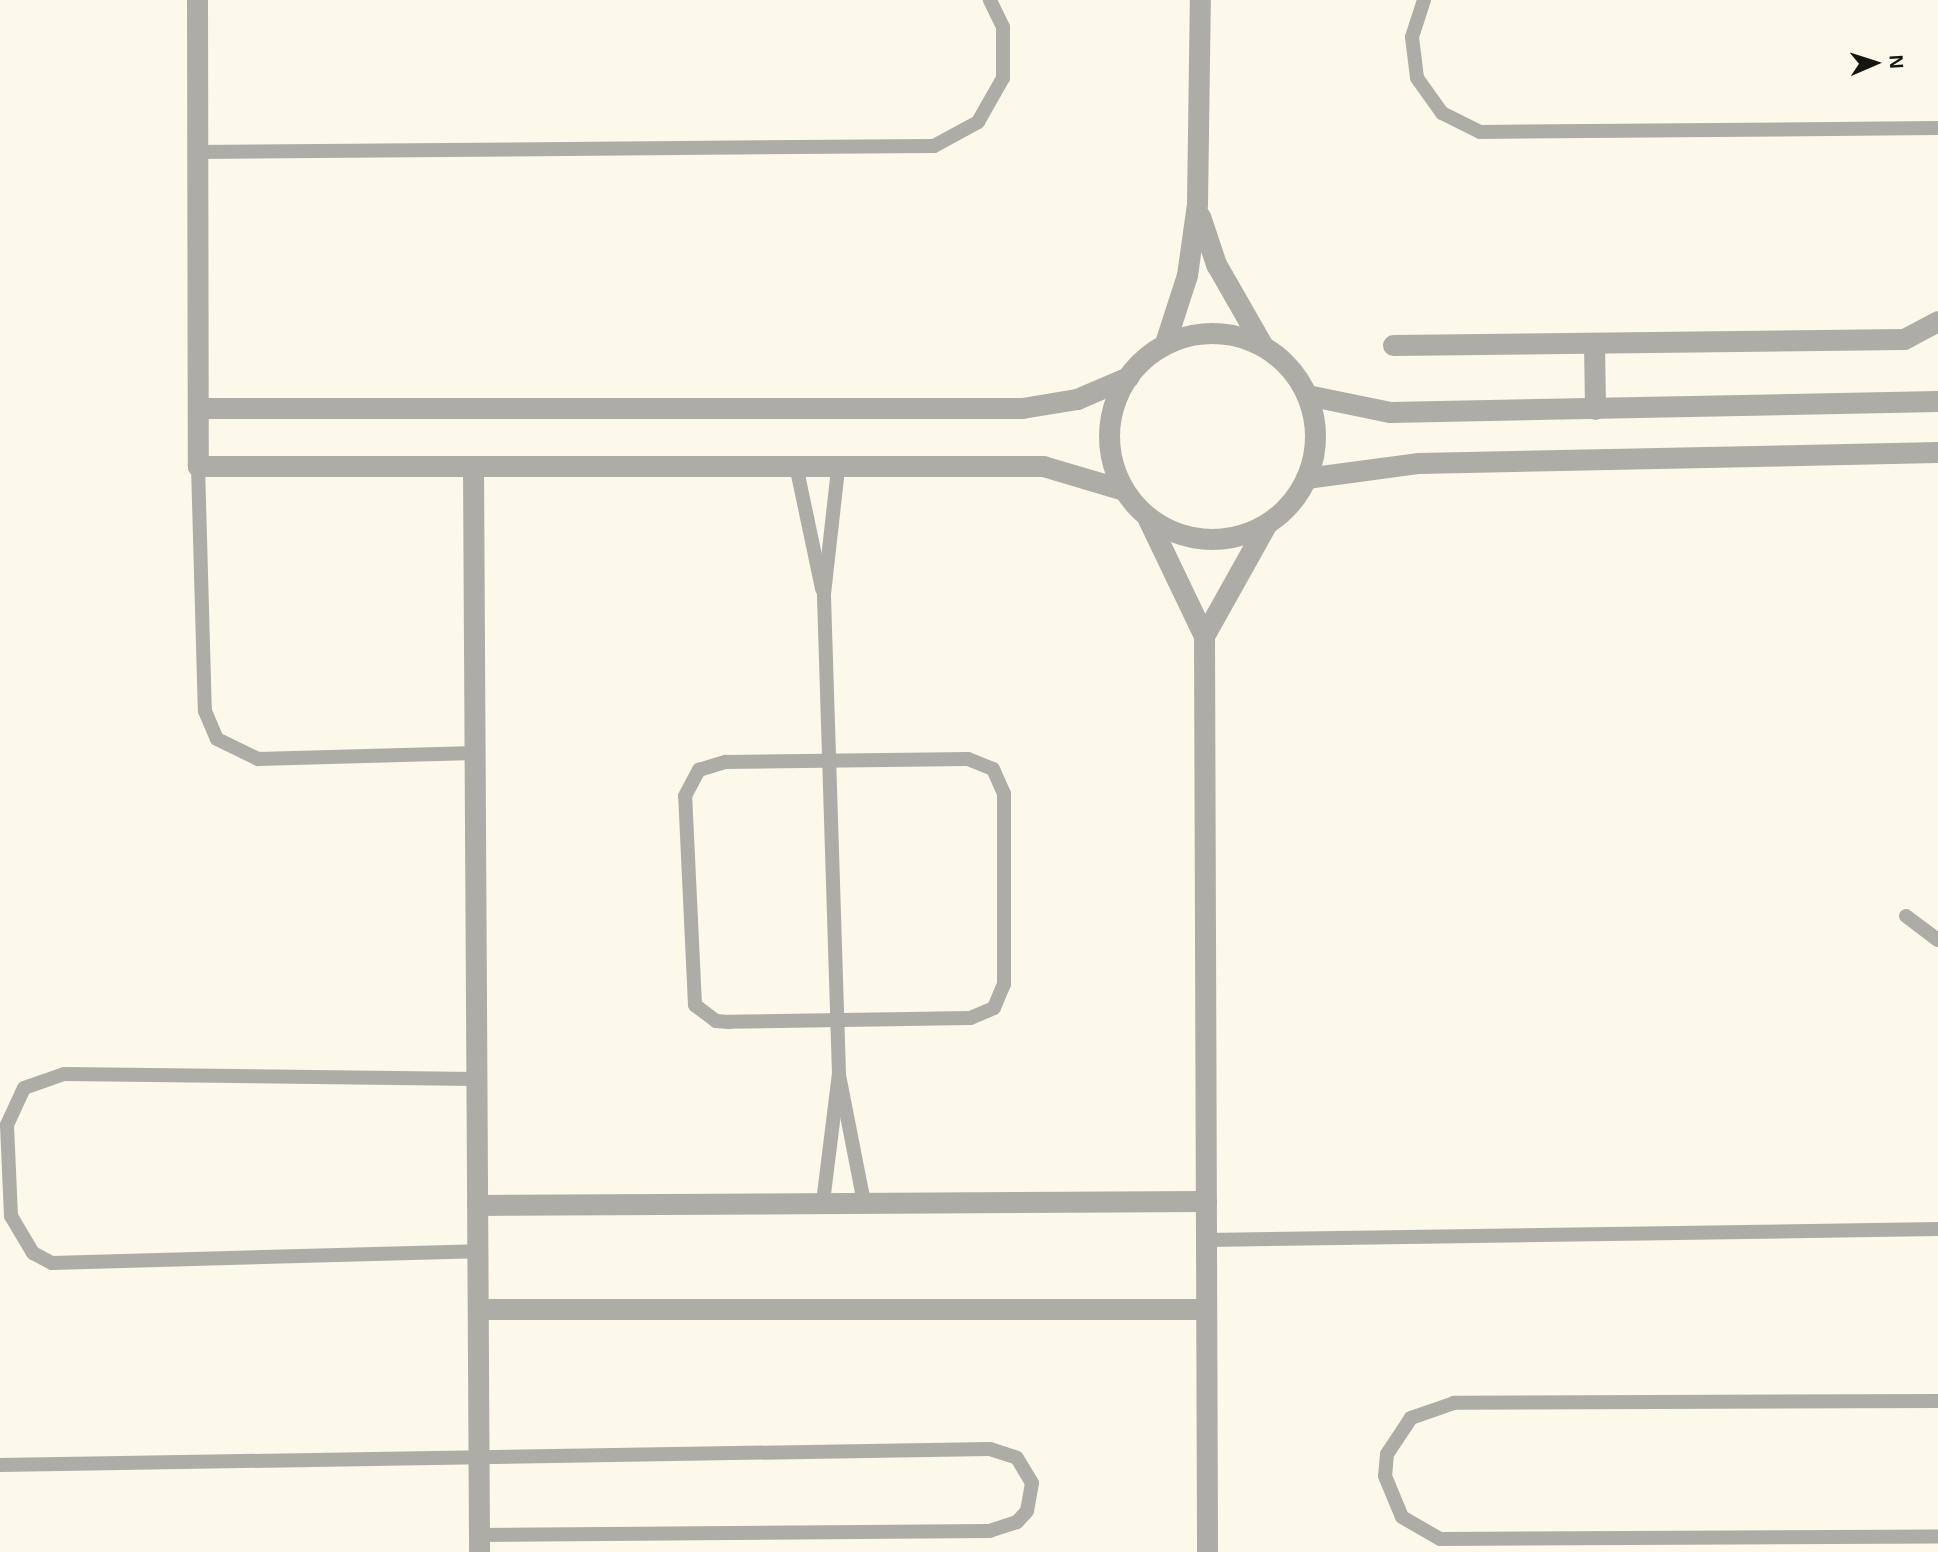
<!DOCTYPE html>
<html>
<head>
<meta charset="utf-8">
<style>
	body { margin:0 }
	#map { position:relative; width:1938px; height:1552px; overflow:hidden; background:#fcf8ea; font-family:Helvetica,sans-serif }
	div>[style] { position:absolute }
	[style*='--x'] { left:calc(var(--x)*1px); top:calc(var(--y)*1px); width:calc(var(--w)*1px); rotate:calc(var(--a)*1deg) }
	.service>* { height:14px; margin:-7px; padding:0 7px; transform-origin:7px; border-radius:7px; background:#adaca6 }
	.minor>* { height:21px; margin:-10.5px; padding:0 10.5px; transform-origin:10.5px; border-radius:10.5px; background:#adaca6 }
	.minor>.ring { margin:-10.5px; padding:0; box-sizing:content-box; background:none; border:21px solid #adaca6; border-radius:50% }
	span { translate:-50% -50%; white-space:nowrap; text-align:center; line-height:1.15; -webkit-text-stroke:5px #fcf8ea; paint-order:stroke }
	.north { position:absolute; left:1840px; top:28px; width:70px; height:70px; -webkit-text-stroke:5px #fcf8ea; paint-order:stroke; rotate:87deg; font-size:19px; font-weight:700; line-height:28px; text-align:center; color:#161510 }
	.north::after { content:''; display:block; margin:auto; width:24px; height:32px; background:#161510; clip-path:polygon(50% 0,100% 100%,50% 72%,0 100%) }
</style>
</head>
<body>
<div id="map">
	<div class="service">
		<i style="--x:1424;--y:0;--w:39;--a:108"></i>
		<i style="--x:1412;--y:37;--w:41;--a:83"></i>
		<i style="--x:1417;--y:78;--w:43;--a:54.5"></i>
		<i style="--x:1442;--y:113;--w:42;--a:26.6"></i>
		<i style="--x:1480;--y:132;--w:458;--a:-0.5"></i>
		<i style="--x:197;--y:152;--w:737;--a:-0.47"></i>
		<i style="--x:934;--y:146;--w:50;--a:-28.6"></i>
		<i style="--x:978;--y:122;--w:51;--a:-60.4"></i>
		<i style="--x:1003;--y:78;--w:51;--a:-90"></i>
		<i style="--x:1003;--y:27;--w:30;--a:-116"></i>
		<i style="--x:198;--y:466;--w:245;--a:88.4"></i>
		<i style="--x:205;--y:711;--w:30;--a:67"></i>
		<i style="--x:217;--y:739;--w:46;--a:26"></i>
		<i style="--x:258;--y:759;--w:217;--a:-1.6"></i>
		<i style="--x:797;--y:470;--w:122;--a:78.1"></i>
		<i style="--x:968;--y:759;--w:27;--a:22"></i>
		<i style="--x:993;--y:769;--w:27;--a:66"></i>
		<i style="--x:1004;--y:794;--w:190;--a:90"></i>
		<i style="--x:1004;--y:984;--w:26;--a:113"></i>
		<i style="--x:994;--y:1008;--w:25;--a:157"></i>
		<i style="--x:971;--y:1018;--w:242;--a:179.1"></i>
		<i style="--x:729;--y:1022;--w:13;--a:-176"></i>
		<i style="--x:716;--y:1021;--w:26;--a:-143"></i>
		<i style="--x:695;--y:1005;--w:209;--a:-92.7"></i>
		<i style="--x:685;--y:796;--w:30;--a:-62"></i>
		<i style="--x:699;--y:770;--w:28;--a:-17"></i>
		<i style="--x:726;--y:762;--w:242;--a:-0.7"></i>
		<i style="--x:1906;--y:916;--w:40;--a:37"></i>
		<i style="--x:839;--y:1075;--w:129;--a:78.9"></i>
		<i style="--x:476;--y:1079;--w:412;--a:-179.3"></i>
		<i style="--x:64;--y:1074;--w:42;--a:160.7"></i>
		<i style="--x:24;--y:1088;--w:41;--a:114.7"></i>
		<i style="--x:7;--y:1125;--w:91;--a:87.5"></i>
		<i style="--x:11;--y:1216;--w:43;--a:59.3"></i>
		<i style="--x:33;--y:1253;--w:21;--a:28"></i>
		<i style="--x:52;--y:1263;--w:425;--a:-1.6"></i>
		<i style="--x:823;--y:1202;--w:129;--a:-82.9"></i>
		<i style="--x:839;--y:1074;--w:480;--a:-91.8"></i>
		<i style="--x:824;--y:594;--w:126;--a:-83.6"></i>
		<i style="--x:1206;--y:1240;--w:732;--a:-0.86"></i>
		<i style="--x:1938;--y:1401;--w:484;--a:179.8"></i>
		<i style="--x:1454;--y:1403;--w:46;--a:160.8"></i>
		<i style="--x:1411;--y:1418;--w:43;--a:123.7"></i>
		<i style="--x:1387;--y:1454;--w:22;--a:95"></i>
		<i style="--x:1385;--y:1476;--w:44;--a:67.5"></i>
		<i style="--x:1402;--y:1517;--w:44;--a:30.1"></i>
		<i style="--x:1440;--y:1539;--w:498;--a:-0.3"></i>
		<i style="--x:0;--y:1465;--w:990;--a:-0.93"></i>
		<i style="--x:990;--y:1449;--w:28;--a:18"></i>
		<i style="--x:1017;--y:1458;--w:29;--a:59"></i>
		<i style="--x:1032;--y:1483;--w:28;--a:100"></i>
		<i style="--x:1027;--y:1511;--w:15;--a:132"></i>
		<i style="--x:1017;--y:1522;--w:28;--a:162"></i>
		<i style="--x:990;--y:1531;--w:511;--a:179.55"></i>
	</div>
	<div class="minor">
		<i style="--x:197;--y:0;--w:466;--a:89.9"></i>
		<i style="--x:198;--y:466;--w:845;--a:0"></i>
		<i style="--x:1043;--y:466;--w:84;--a:16.5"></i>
		<i style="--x:1200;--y:216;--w:51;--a:71.6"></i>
		<i style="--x:1216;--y:264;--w:95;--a:60.2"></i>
		<i class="ring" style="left:1109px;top:333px;width:185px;height:185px"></i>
		<i style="--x:1165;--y:343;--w:71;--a:-72.1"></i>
		<i style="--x:1187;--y:275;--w:72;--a:-82"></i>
		<i style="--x:1197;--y:204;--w:204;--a:-89.2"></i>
		<i style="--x:1594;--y:343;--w:66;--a:89.1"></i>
		<i style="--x:1393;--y:345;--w:511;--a:-0.67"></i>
		<i style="--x:1904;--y:339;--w:38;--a:-28"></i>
		<i style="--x:1307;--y:395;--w:85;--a:11.6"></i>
		<i style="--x:1390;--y:412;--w:548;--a:-1.15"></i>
		<i style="--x:198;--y:408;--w:824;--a:0"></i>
		<i style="--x:1022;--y:408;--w:56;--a:-9.3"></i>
		<i style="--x:1077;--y:399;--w:56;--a:-23.3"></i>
		<i style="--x:473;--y:466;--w:1086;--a:89.68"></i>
		<i style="--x:1306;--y:478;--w:114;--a:-7.6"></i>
		<i style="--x:1419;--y:463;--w:519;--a:-1.21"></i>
		<i style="--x:1147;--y:517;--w:132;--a:64.4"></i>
		<i style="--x:1204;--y:636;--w:916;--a:89.81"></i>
		<i style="--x:1204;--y:636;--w:127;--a:-60.8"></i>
		<i style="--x:477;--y:1205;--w:729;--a:-0.31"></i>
		<i style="--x:478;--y:1309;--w:728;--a:0"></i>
	</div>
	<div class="north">N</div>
</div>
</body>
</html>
